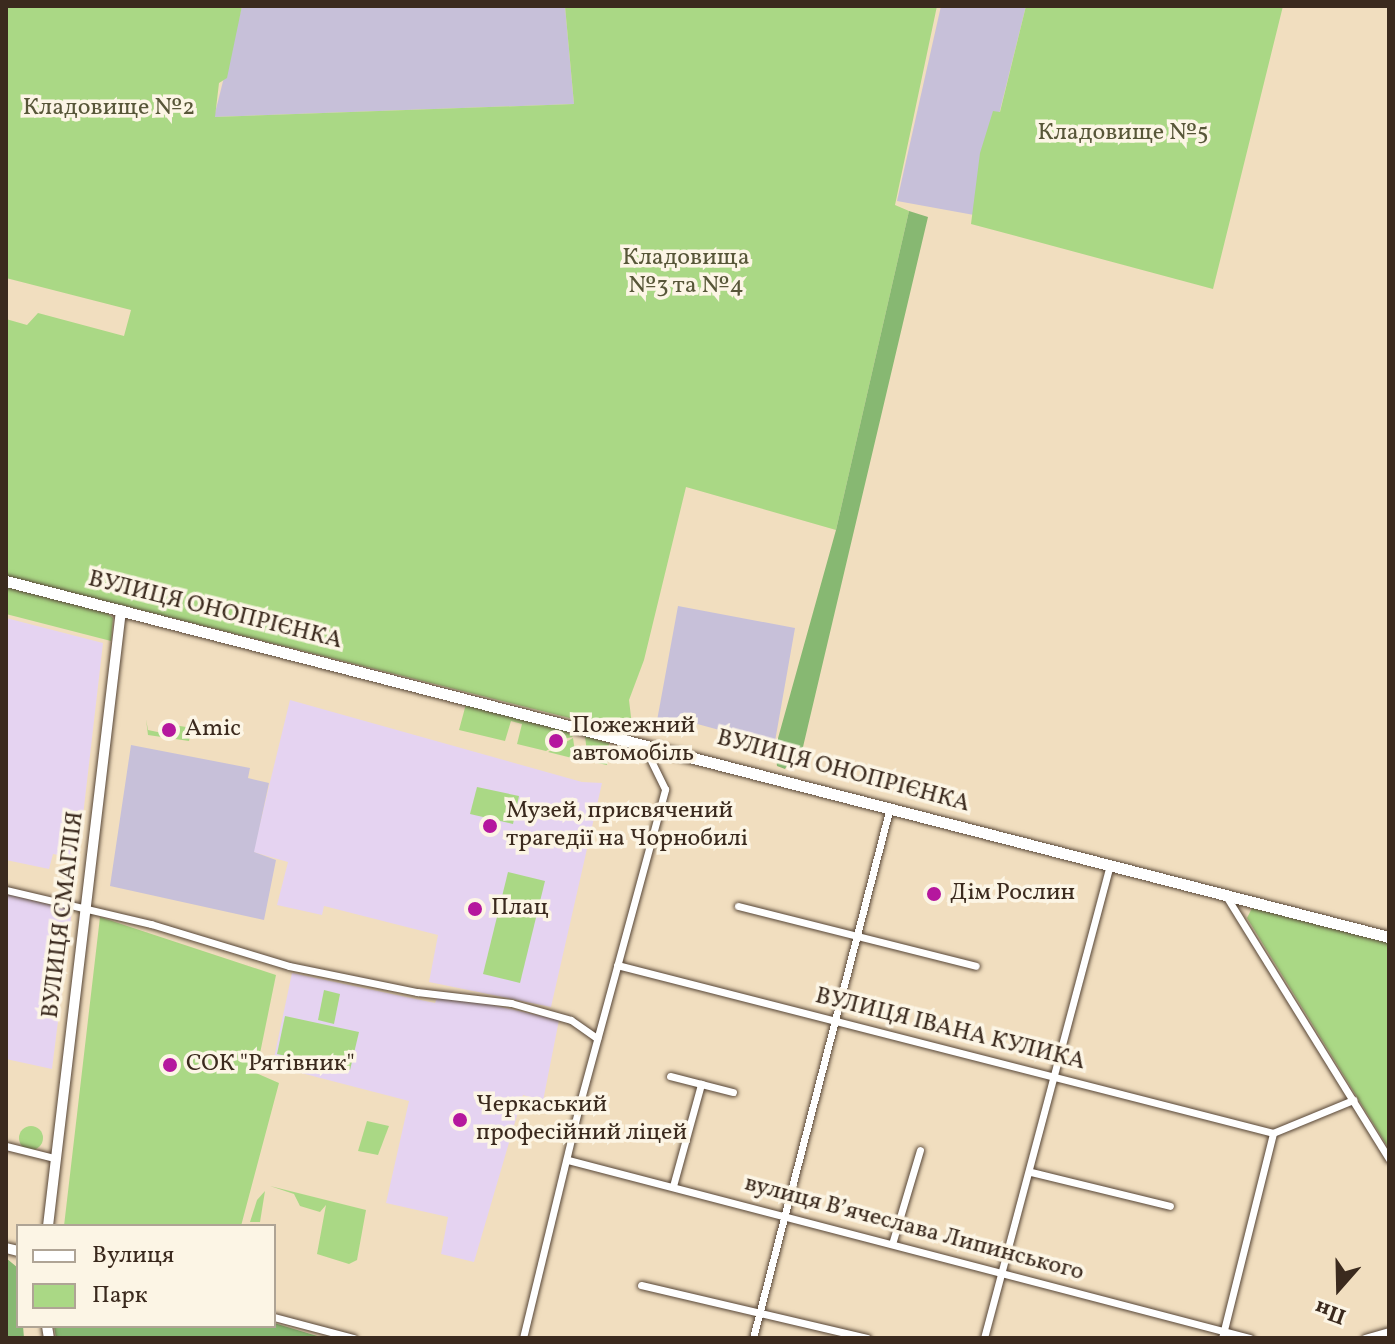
<!DOCTYPE html>
<html>
<head>
<meta charset="utf-8">
<style>
	body { margin:0 }
	#map { position:relative; width:1395px; height:1344px; overflow:hidden; background:#f1debf; font-family:Vollkorn,serif }
	div>[style] { position:absolute }
	[style*='--x'] { left:calc(var(--x)*1px); top:calc(var(--y)*1px); width:calc(var(--w)*1px); rotate:calc(var(--a)*1deg) }
	.built>* { inset:0; background:#e5d3f1 }
	.industrial>* { inset:0; background:#c7c0d9 }
	.green>* { inset:0; background:#aad885 }
	.round { border-radius:50% }
	.forest>* { inset:0; background:#87b872 }
	.roads { filter:drop-shadow(0 0 2px #564536) drop-shadow(0 0 2px #564536) }
	.street>* { height:7px; margin:-3.5px; padding:0 3.5px; transform-origin:3.5px; border-radius:3.5px; background:#fff }
	.secondary>* { height:10px; margin:-5px; padding:0 5px; transform-origin:5px; border-radius:5px; background:#fff }
	.primary>* { height:11px; margin:-5.5px; padding:0 5.5px; transform-origin:5.5px; border-radius:5.5px; background:#fff }
	.dots>* { width:22px; height:22px; translate:-50% -50%; box-sizing:border-box; border:4px solid #fcf5e5; border-radius:50% }
	span { translate:-50% -50%; white-space:nowrap; text-align:center; line-height:1.15; -webkit-text-stroke:7px #fcf5e5; paint-order:stroke }
	.park-label { font-size:24px; color:#575638 }
	.street-label { font-size:24px; color:#3b2a1e }
	.poi-label { font-size:24px; color:#3b2a1e }
	.left { translate:0 -50%; text-align:left }
	.frame { position:absolute; inset:0; border:8px solid #3b2a1e; pointer-events:none }
	.legend { position:absolute; left:16px; top:1224px; width:260px; height:104px; box-sizing:border-box; background:#fcf5e5; border:2px solid #afa495; margin:0; padding:10px 14px; list-style:none; font-size:24px; color:#3b2a1e }
	.legend li { display:flex; align-items:center; gap:16px; height:40px }
	.legend b { width:40px; border:2px solid #afa495 }
	.north { position:absolute; left:1299px; top:1248px; width:80px; height:80px; -webkit-text-stroke:6px #fcf5e5; paint-order:stroke; rotate:200deg; font-size:22px; font-weight:700; line-height:32px; text-align:center; color:#3b2a1e }
	.north::after { content:''; display:block; margin:auto; width:28px; height:36px; background:#3b2a1e; clip-path:polygon(50% 0,100% 100%,50% 72%,0 100%) }
</style>
</head>
<body>
<div id="map">
	<div class="built">
		<i style="clip-path:polygon(6px 618px,103px 643px,78px 859px,53px 854px,49px 869px,6px 860px)"></i>
		<i style="clip-path:polygon(290px 700px,582px 782px,602px 783px,551px 1007px,429px 982px,438px 935px,324px 906px,322px 915px,277px 905px,288px 862px,253px 852px)"></i>
		<i style="clip-path:polygon(6px 894px,72px 910px,52px 1069px,6px 1059px)"></i>
		<i style="clip-path:polygon(292px 973px,435px 1003px,439px 993px,559px 1020px,543px 1101px,523px 1095px,474px 1262px,441px 1254px,448px 1217px,386px 1203px,409px 1101px,278px 1067px,274px 1058px)"></i>
	</div>
	<div class="industrial">
		<i style="clip-path:polygon(242px 6px,565px 6px,574px 104px,214px 117px)"></i>
		<i style="clip-path:polygon(941px 6px,1026px 6px,974px 215px,897px 201px)"></i>
		<i style="clip-path:polygon(678px 606px,795px 628px,774px 747px,725px 738px,723px 731px,690px 722px,676px 729px,656px 726px)"></i>
		<i style="clip-path:polygon(131px 745px,250px 768px,248px 778px,269px 783px,254px 852px,276px 860px,264px 920px,110px 886px)"></i>
	</div>
	<div class="green">
		<i style="clip-path:polygon(6px 6px,242px 6px,227px 78px,219px 83px,215px 117px,574px 104px,565px 6px,937px 6px,895px 205px,909px 211px,836px 530px,686px 487px,644px 660px,629px 700px,633px 734px,6px 576px,6px 319px,27px 325px,38px 313px,124px 336px,131px 310px,6px 278px)"></i>
		<i style="clip-path:polygon(1026px 6px,1283px 6px,1213px 289px,971px 224px,980px 153px,993px 111px,1000px 112px)"></i>
		<i style="clip-path:polygon(6px 587px,107px 613px,113px 618px,111px 641px,6px 614px)"></i>
		<i style="clip-path:polygon(466px 704px,564px 729px,573px 737px,548px 742px,551px 748px,546px 751px,517px 744px,522px 724px,511px 721px,505px 741px,459px 730px)"></i>
		<i style="clip-path:polygon(146px 719px,148px 730px,172px 735px,174px 725px,192px 728px,189px 741px,148px 735px)"></i>
		<i style="clip-path:polygon(585px 736px,609px 743px,607px 765px,588px 761px)"></i>
		<i style="clip-path:polygon(573px 738px,576px 759px,548px 752px)"></i>
		<i style="clip-path:polygon(477px 787px,519px 796px,513px 824px,470px 814px)"></i>
		<i style="clip-path:polygon(508px 872px,545px 881px,520px 983px,483px 974px)"></i>
		<i style="clip-path:polygon(1252px 908px,1389px 943px,1389px 1149px,1247px 918px)"></i>
		<i style="clip-path:polygon(100px 917px,276px 975px,256px 1073px,279px 1083px,241px 1226px,64px 1226px)"></i>
		<i style="clip-path:polygon(324px 990px,340px 994px,334px 1024px,318px 1020px)"></i>
		<i style="clip-path:polygon(285px 1016px,359px 1032px,350px 1070px,277px 1054px)"></i>
		<i style="clip-path:polygon(367px 1121px,389px 1126px,378px 1155px,358px 1151px)"></i>
		<i class="round" style="left:19px;top:1126px;width:24px;height:24px"></i>
		<i style="clip-path:polygon(270px 1186px,366px 1210px,357px 1260px,349px 1264px,317px 1254px,326px 1205px,320px 1212px,300px 1206px,294px 1194px)"></i>
		<i style="clip-path:polygon(265px 1191px,260px 1222px,250px 1222px,257px 1200px)"></i>
	</div>
	<div class="forest">
		<i style="clip-path:polygon(909px 211px,928px 217px,803px 747px,785px 769px,777px 766px,775px 749px,836px 530px)"></i>
		<i style="clip-path:polygon(6px 1258px,18px 1268px,18px 1326px,23px 1326px,24px 1338px,6px 1338px)"></i>
		<i style="clip-path:polygon(274px 1323px,324px 1338px,56px 1338px,54px 1326px)"></i>
	</div>
	<div class="roads">
		<div class="street">
			<i style="--x:6;--y:890;--w:149;--a:13.2"></i>
			<i style="--x:151;--y:924;--w:144;--a:16.9"></i>
			<i style="--x:289;--y:966;--w:131;--a:11.5"></i>
			<i style="--x:417;--y:992;--w:95;--a:6.7"></i>
			<i style="--x:511;--y:1003;--w:62;--a:15.8"></i>
			<i style="--x:571;--y:1020;--w:32;--a:35"></i>
			<i style="--x:1226;--y:896;--w:309;--a:58.2"></i>
			<i style="--x:738;--y:906;--w:245;--a:14.1"></i>
			<i style="--x:617;--y:965;--w:677;--a:14.36"></i>
			<i style="--x:670;--y:1076;--w:65;--a:14.3"></i>
			<i style="--x:6;--y:1146;--w:49;--a:14"></i>
			<i style="--x:568;--y:1160;--w:705;--a:14.63"></i>
			<i style="--x:1031;--y:1172;--w:143;--a:13.7"></i>
			<i style="--x:673;--y:1186;--w:106;--a:-74.6"></i>
			<i style="--x:892;--y:1244;--w:98;--a:-73.4"></i>
			<i style="--x:641;--y:1285;--w:232;--a:13.2"></i>
			<i style="--x:274;--y:1317;--w:82;--a:14.9"></i>
			<i style="--x:523;--y:1338;--w:246;--a:-76.4"></i>
			<i style="--x:581;--y:1099;--w:321;--a:-74.8"></i>
			<i style="--x:665;--y:789;--w:50;--a:-116.1"></i>
			<i style="--x:753;--y:1338;--w:548;--a:-75.53"></i>
			<i style="--x:984;--y:1338;--w:489;--a:-75.1"></i>
			<i style="--x:1222;--y:1338;--w:211;--a:-76"></i>
			<i style="--x:1273;--y:1133;--w:87;--a:-22.4"></i>
			<i style="--x:1365;--y:1338;--w:25;--a:-16"></i>
		</div>
		<div class="secondary">
			<i style="--x:48;--y:1226;--w:620;--a:-83.24"></i>
			<i style="--x:6;--y:1248;--w:12;--a:14"></i>
			<i style="--x:47;--y:1326;--w:12;--a:81"></i>
		</div>
		<div class="primary">
			<i style="--x:6;--y:581;--w:1428;--a:14.44"></i>
		</div>
	</div>
	<div class="dots">
		<i style="left:169px;top:730px;background:#b5179e"></i>
		<i style="left:556px;top:741px;background:#b5179e"></i>
		<i style="left:490px;top:826px;background:#b5179e"></i>
		<i style="left:934px;top:894px;background:#b5179e"></i>
		<i style="left:475px;top:909px;background:#b5179e"></i>
		<i style="left:170px;top:1065px;background:#b5179e"></i>
		<i style="left:460px;top:1120px;background:#b5179e"></i>
	</div>
	<div class="park-label">
		<span style="left:109px;top:109px">Кладовище №2</span>
		<span style="left:1123px;top:134px">Кладовище №5</span>
		<span style="left:686px;top:273px">Кладовища<br>№3 та №4</span>
	</div>
	<div class="street-label">
		<span style="left:215px;top:611px;rotate:14deg">ВУЛИЦЯ ОНОПРІЄНКА</span>
		<span style="left:843px;top:772px;rotate:15deg">ВУЛИЦЯ ОНОПРІЄНКА</span>
		<span style="left:64px;top:915px;rotate:-83deg">ВУЛИЦЯ СМАГЛІЯ</span>
		<span style="left:950px;top:1030px;rotate:14deg">ВУЛИЦЯ ІВАНА КУЛИКА</span>
		<span style="left:914px;top:1229px;rotate:15deg">вулиця Вʼячеслава Липинського</span>
	</div>
	<div class="poi-label">
		<span class="left" style="left:572px;top:741px">Пожежний<br>автомобіль</span>
		<span class="left" style="left:185px;top:730px">Amic</span>
		<span class="left" style="left:506px;top:826px">Музей, присвячений<br>трагедії на Чорнобилі</span>
		<span class="left" style="left:950px;top:894px">Дім Рослин</span>
		<span class="left" style="left:491px;top:909px">Плац</span>
		<span class="left" style="left:186px;top:1065px">СОК "Рятівник"</span>
		<span class="left" style="left:476px;top:1120px">Черкаський<br>професійний ліцей</span>
	</div>
	<div class="frame"></div>
	<ul class="legend">
	<li><b style="height:10px;background:#fff"></b>Вулиця</li>
	<li><b style="height:22px;background:#aad885"></b>Парк</li>
	</ul>
	<div class="north">Пн</div>
</div>
</body>
</html>
